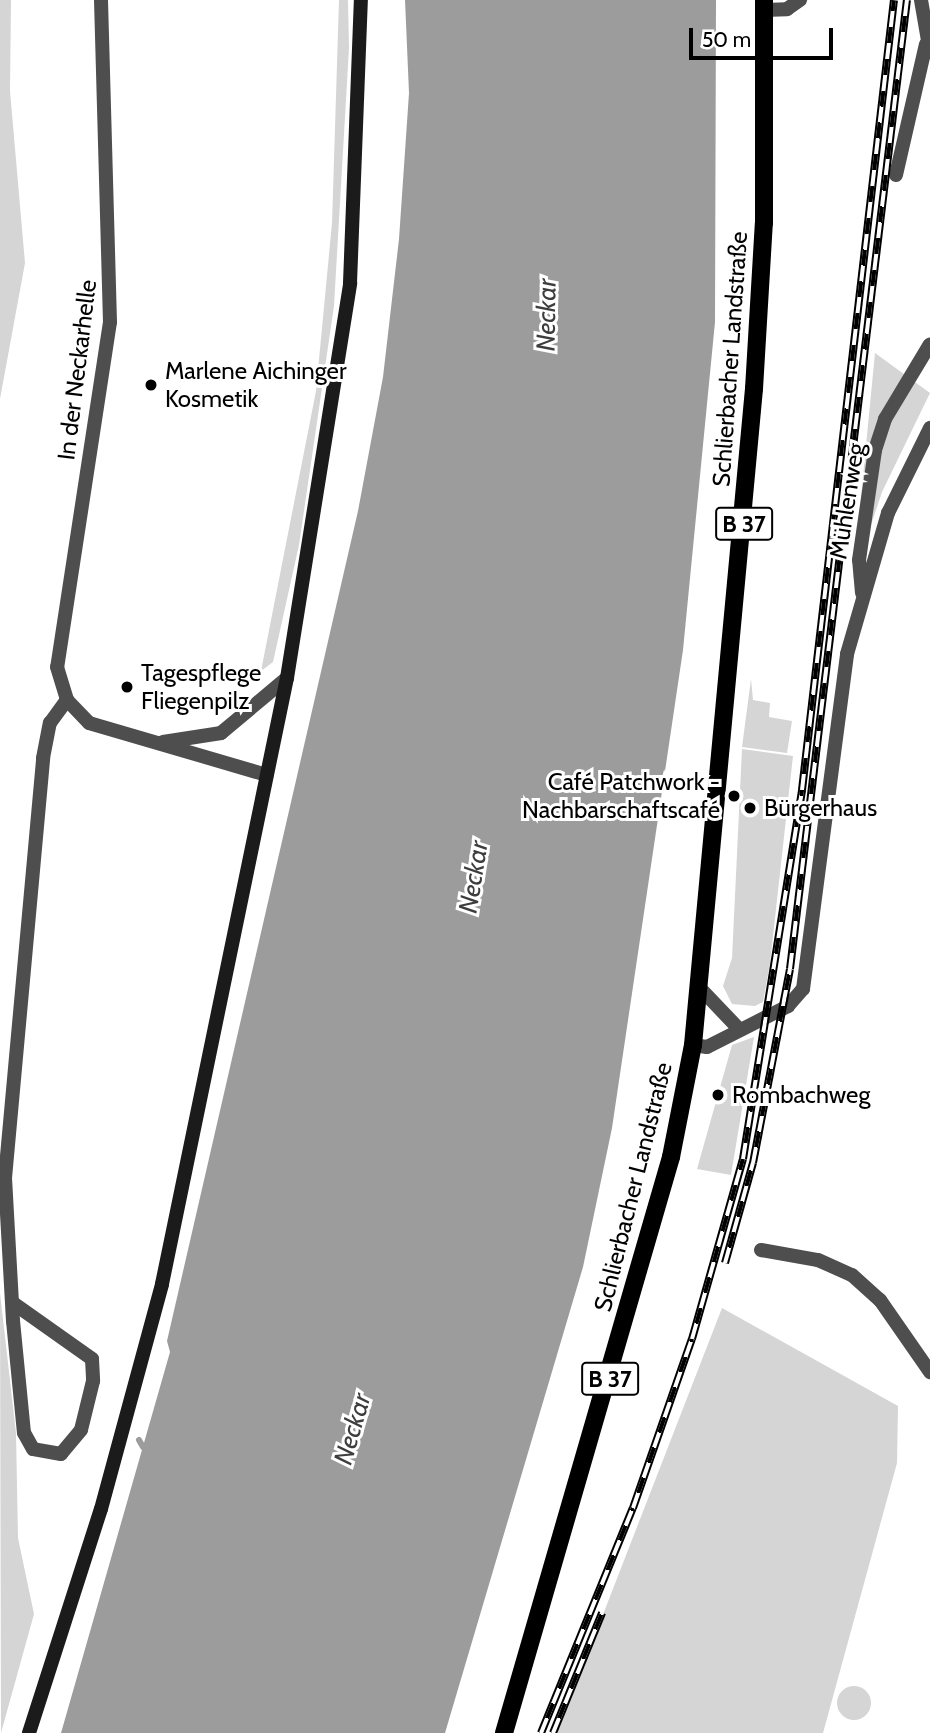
<!DOCTYPE html>
<html>
<head>
<meta charset="utf-8">
<style>
	body { margin:0 }
	#map { position:relative; width:930px; height:1733px; overflow:hidden; background:#fff; font-family:Cabin,sans-serif }
	div>[style] { position:absolute }
	[style*='--x'] { left:calc(var(--x)*1px); top:calc(var(--y)*1px); width:calc(var(--w)*1px); rotate:calc(var(--a)*1deg) }
	.green>* { inset:0; background:#d5d5d5 }
	.round { border-radius:50% }
	.water>* { inset:0; background:#9c9c9c }
	.stream>* { height:6px; margin:-3px; padding:0 3px; transform-origin:3px; border-radius:3px; background:#9c9c9c }
	.street>* { height:14px; margin:-7px; padding:0 7px; transform-origin:7px; border-radius:7px; background:#4e4e4e }
	.secondary>* { height:14px; margin:-7px; padding:0 7px; transform-origin:7px; border-radius:7px; background:#1b1b1b }
	.primary>* { height:18px; margin:-9px; padding:0 9px; transform-origin:9px; border-radius:9px; background:#000 }
	.rail>* { height:8px; margin-top:-4px; transform-origin:0; background:repeating-linear-gradient(90deg,#fff 0 16px,#000 0 32px); box-sizing:border-box; border-block:2px solid #000 }
	.dots>* { width:19px; height:19px; translate:-50% -50%; box-sizing:border-box; border:4px solid #fff; border-radius:50% }
	span { translate:-50% -50%; white-space:nowrap; text-align:center; line-height:1.15; -webkit-text-stroke:6px #fff; paint-order:stroke }
	.shield-label span { padding:2px 5px; background:#fff; border:2px solid; border-radius:5px; -webkit-text-stroke-width:0 }
	.shield-label { font-size:23px; color:#000; font-weight:700 }
	.street-label { font-size:24px; color:#000 }
	.poi-label { font-size:24px; color:#000 }
	.left { translate:0 -50%; text-align:left }
	.right { translate:-100% -50%; text-align:right }
	.water-label { font-size:26px; color:#3d3d3d; font-style:italic }
	.scale { position:absolute; left:689px; top:28px; width:144px; height:32px; box-sizing:border-box; border:4px solid #000; border-top:0; padding-left:9px; font-size:21px; line-height:24px; white-space:nowrap; color:#000; -webkit-text-stroke:5px #fff; paint-order:stroke }
</style>
</head>
<body>
<div id="map">
	<div class="green">
		<i style="clip-path:polygon(0 0,11px 0,10px 91px,25px 263px,0 399px)"></i>
		<i style="clip-path:polygon(339px 0,348px 0,349px 48px,334px 306px,299px 545px,273px 662px,261px 671px,316px 391px,332px 223px)"></i>
		<i style="clip-path:polygon(875px 353px,930px 393px,882px 492px,853px 579px)"></i>
		<i style="clip-path:polygon(751px 679px,753px 700px,770px 703px,769px 717px,792px 721px,787px 753px,742px 747px)"></i>
		<i style="clip-path:polygon(742px 749px,793px 756px,770px 963px,763px 1002px,755px 1006px,732px 1004px,723px 986px,732px 958px)"></i>
		<i style="clip-path:polygon(754px 1037px,731px 1175px,697px 1169px,732px 1045px)"></i>
		<i style="clip-path:polygon(0 1293px,16px 1433px,18px 1538px,34px 1614px,1px 1733px)"></i>
		<i style="clip-path:polygon(722px 1308px,898px 1406px,897px 1463px,823px 1733px,557px 1733px)"></i>
		<i class="round" style="left:837px;top:1686px;width:34px;height:34px"></i>
	</div>
	<div class="water">
		<i style="clip-path:polygon(405px 0,716px 0,715px 322px,683px 650px,612px 1128px,583px 1267px,445px 1733px,61px 1733px,170px 1352px,167px 1341px,358px 511px,383px 377px,399px 239px,409px 93px)"></i>
	</div>
	<div class="stream">
		<i style="--x:139;--y:1440;--w:8;--a:60"></i>
	</div>
	<div class="street">
		<i style="--x:101;--y:0;--w:322;--a:88.4"></i>
		<i style="--x:110;--y:322;--w:349;--a:98.7"></i>
		<i style="--x:57;--y:667;--w:34;--a:73"></i>
		<i style="--x:67;--y:700;--w:32;--a:46"></i>
		<i style="--x:89;--y:723;--w:185;--a:16.3"></i>
		<i style="--x:921;--y:0;--w:53;--a:80.2"></i>
		<i style="--x:764;--y:10;--w:23;--a:-2"></i>
		<i style="--x:787;--y:9;--w:16;--a:-35"></i>
		<i style="--x:896;--y:175;--w:134;--a:-77.1"></i>
		<i style="--x:862;--y:593;--w:33;--a:-95"></i>
		<i style="--x:859;--y:560;--w:111;--a:-81.7"></i>
		<i style="--x:875;--y:450;--w:33;--a:-72"></i>
		<i style="--x:885;--y:419;--w:87;--a:-59"></i>
		<i style="--x:163;--y:742;--w:59;--a:-8.8"></i>
		<i style="--x:221;--y:733;--w:86;--a:-39.8"></i>
		<i style="--x:698;--y:986;--w:58;--a:46.4"></i>
		<i style="--x:693;--y:1045;--w:14;--a:8"></i>
		<i style="--x:707;--y:1047;--w:91;--a:-26.8"></i>
		<i style="--x:788;--y:1006;--w:23;--a:-49"></i>
		<i style="--x:803;--y:989;--w:338;--a:-82.5"></i>
		<i style="--x:847;--y:654;--w:147;--a:-73.8"></i>
		<i style="--x:888;--y:513;--w:95;--a:-63.7"></i>
		<i style="--x:761;--y:1250;--w:58;--a:10"></i>
		<i style="--x:818;--y:1260;--w:37;--a:24"></i>
		<i style="--x:852;--y:1275;--w:38;--a:42"></i>
		<i style="--x:880;--y:1300;--w:88;--a:55.2"></i>
		<i style="--x:13;--y:1303;--w:97;--a:35.3"></i>
		<i style="--x:92;--y:1359;--w:22;--a:87"></i>
		<i style="--x:93;--y:1381;--w:50;--a:103.8"></i>
		<i style="--x:81;--y:1430;--w:31;--a:130"></i>
		<i style="--x:61;--y:1454;--w:28;--a:-170"></i>
		<i style="--x:33;--y:1449;--w:18;--a:-119"></i>
		<i style="--x:24;--y:1433;--w:113;--a:-95.6"></i>
		<i style="--x:13;--y:1321;--w:143;--a:-93.2"></i>
		<i style="--x:5;--y:1178;--w:422;--a:-84.8"></i>
		<i style="--x:43;--y:758;--w:36;--a:-79"></i>
		<i style="--x:50;--y:723;--w:29;--a:-54"></i>
	</div>
	<div class="secondary">
		<i style="--x:29;--y:1733;--w:235;--a:-72.2"></i>
		<i style="--x:101;--y:1509;--w:233;--a:-74.8"></i>
		<i style="--x:162;--y:1284;--w:619;--a:-78.35"></i>
		<i style="--x:287;--y:678;--w:400;--a:-80.9"></i>
		<i style="--x:350;--y:283;--w:283;--a:-87.8"></i>
	</div>
	<div class="primary">
		<i style="--x:504;--y:1733;--w:600;--a:-73.83"></i>
		<i style="--x:671;--y:1157;--w:114;--a:-78.9"></i>
		<i style="--x:693;--y:1045;--w:659;--a:-84.69"></i>
		<i style="--x:754;--y:389;--w:166;--a:-86.6"></i>
		<i style="--x:764;--y:223;--w:223;--a:-90"></i>
	</div>
	<div class="rail">
		<i style="--x:725;--y:1263;--w:104;--a:-74.4"></i>
		<i style="--x:753;--y:1163;--w:197;--a:-79.2"></i>
		<i style="--x:790;--y:969;--w:976;--a:-83.12"></i>
		<i style="--x:541;--y:1733;--w:243;--a:-67.8"></i>
		<i style="--x:633;--y:1508;--w:179;--a:-70.8"></i>
		<i style="--x:692;--y:1339;--w:187;--a:-74.2"></i>
		<i style="--x:743;--y:1159;--w:374;--a:-80.9"></i>
		<i style="--x:802;--y:790;--w:795;--a:-83.36"></i>
		<i style="--x:553;--y:1733;--w:130;--a:-67.8"></i>
	</div>
	<div class="dots">
		<i style="left:151px;top:385px;background:#000"></i>
		<i style="left:127px;top:687px;background:#000"></i>
		<i style="left:734px;top:796px;background:#000"></i>
		<i style="left:750px;top:808px;background:#000"></i>
		<i style="left:718px;top:1095px;background:#000"></i>
	</div>
	<div class="shield-label">
		<span style="left:744px;top:524px">B 37</span>
		<span style="left:610px;top:1379px">B 37</span>
	</div>
	<div class="street-label">
		<span style="left:730px;top:359px;rotate:-86deg">Schlierbacher Landstraße</span>
		<span style="left:77px;top:370px;rotate:-83deg">In der Neckarhelle</span>
		<span style="left:847px;top:501px;rotate:-81deg">Mühlenweg</span>
		<span style="left:633px;top:1187px;rotate:-76deg">Schlierbacher Landstraße</span>
	</div>
	<div class="poi-label">
		<span class="left" style="left:165px;top:385px">Marlene Aichinger<br>Kosmetik</span>
		<span class="left" style="left:141px;top:687px">Tagespflege<br>Fliegenpilz</span>
		<span class="right" style="left:720px;top:796px">Café Patchwork -<br>Nachbarschaftscafé</span>
		<span class="left" style="left:764px;top:808px">Bürgerhaus</span>
		<span class="left" style="left:732px;top:1095px">Rombachweg</span>
	</div>
	<div class="water-label">
		<span style="left:547px;top:315px;rotate:-89deg">Neckar</span>
		<span style="left:474px;top:877px;rotate:-81deg">Neckar</span>
		<span style="left:353px;top:1429px;rotate:-74deg">Neckar</span>
	</div>
	<div class="scale">50 m</div>
</div>
</body>
</html>
